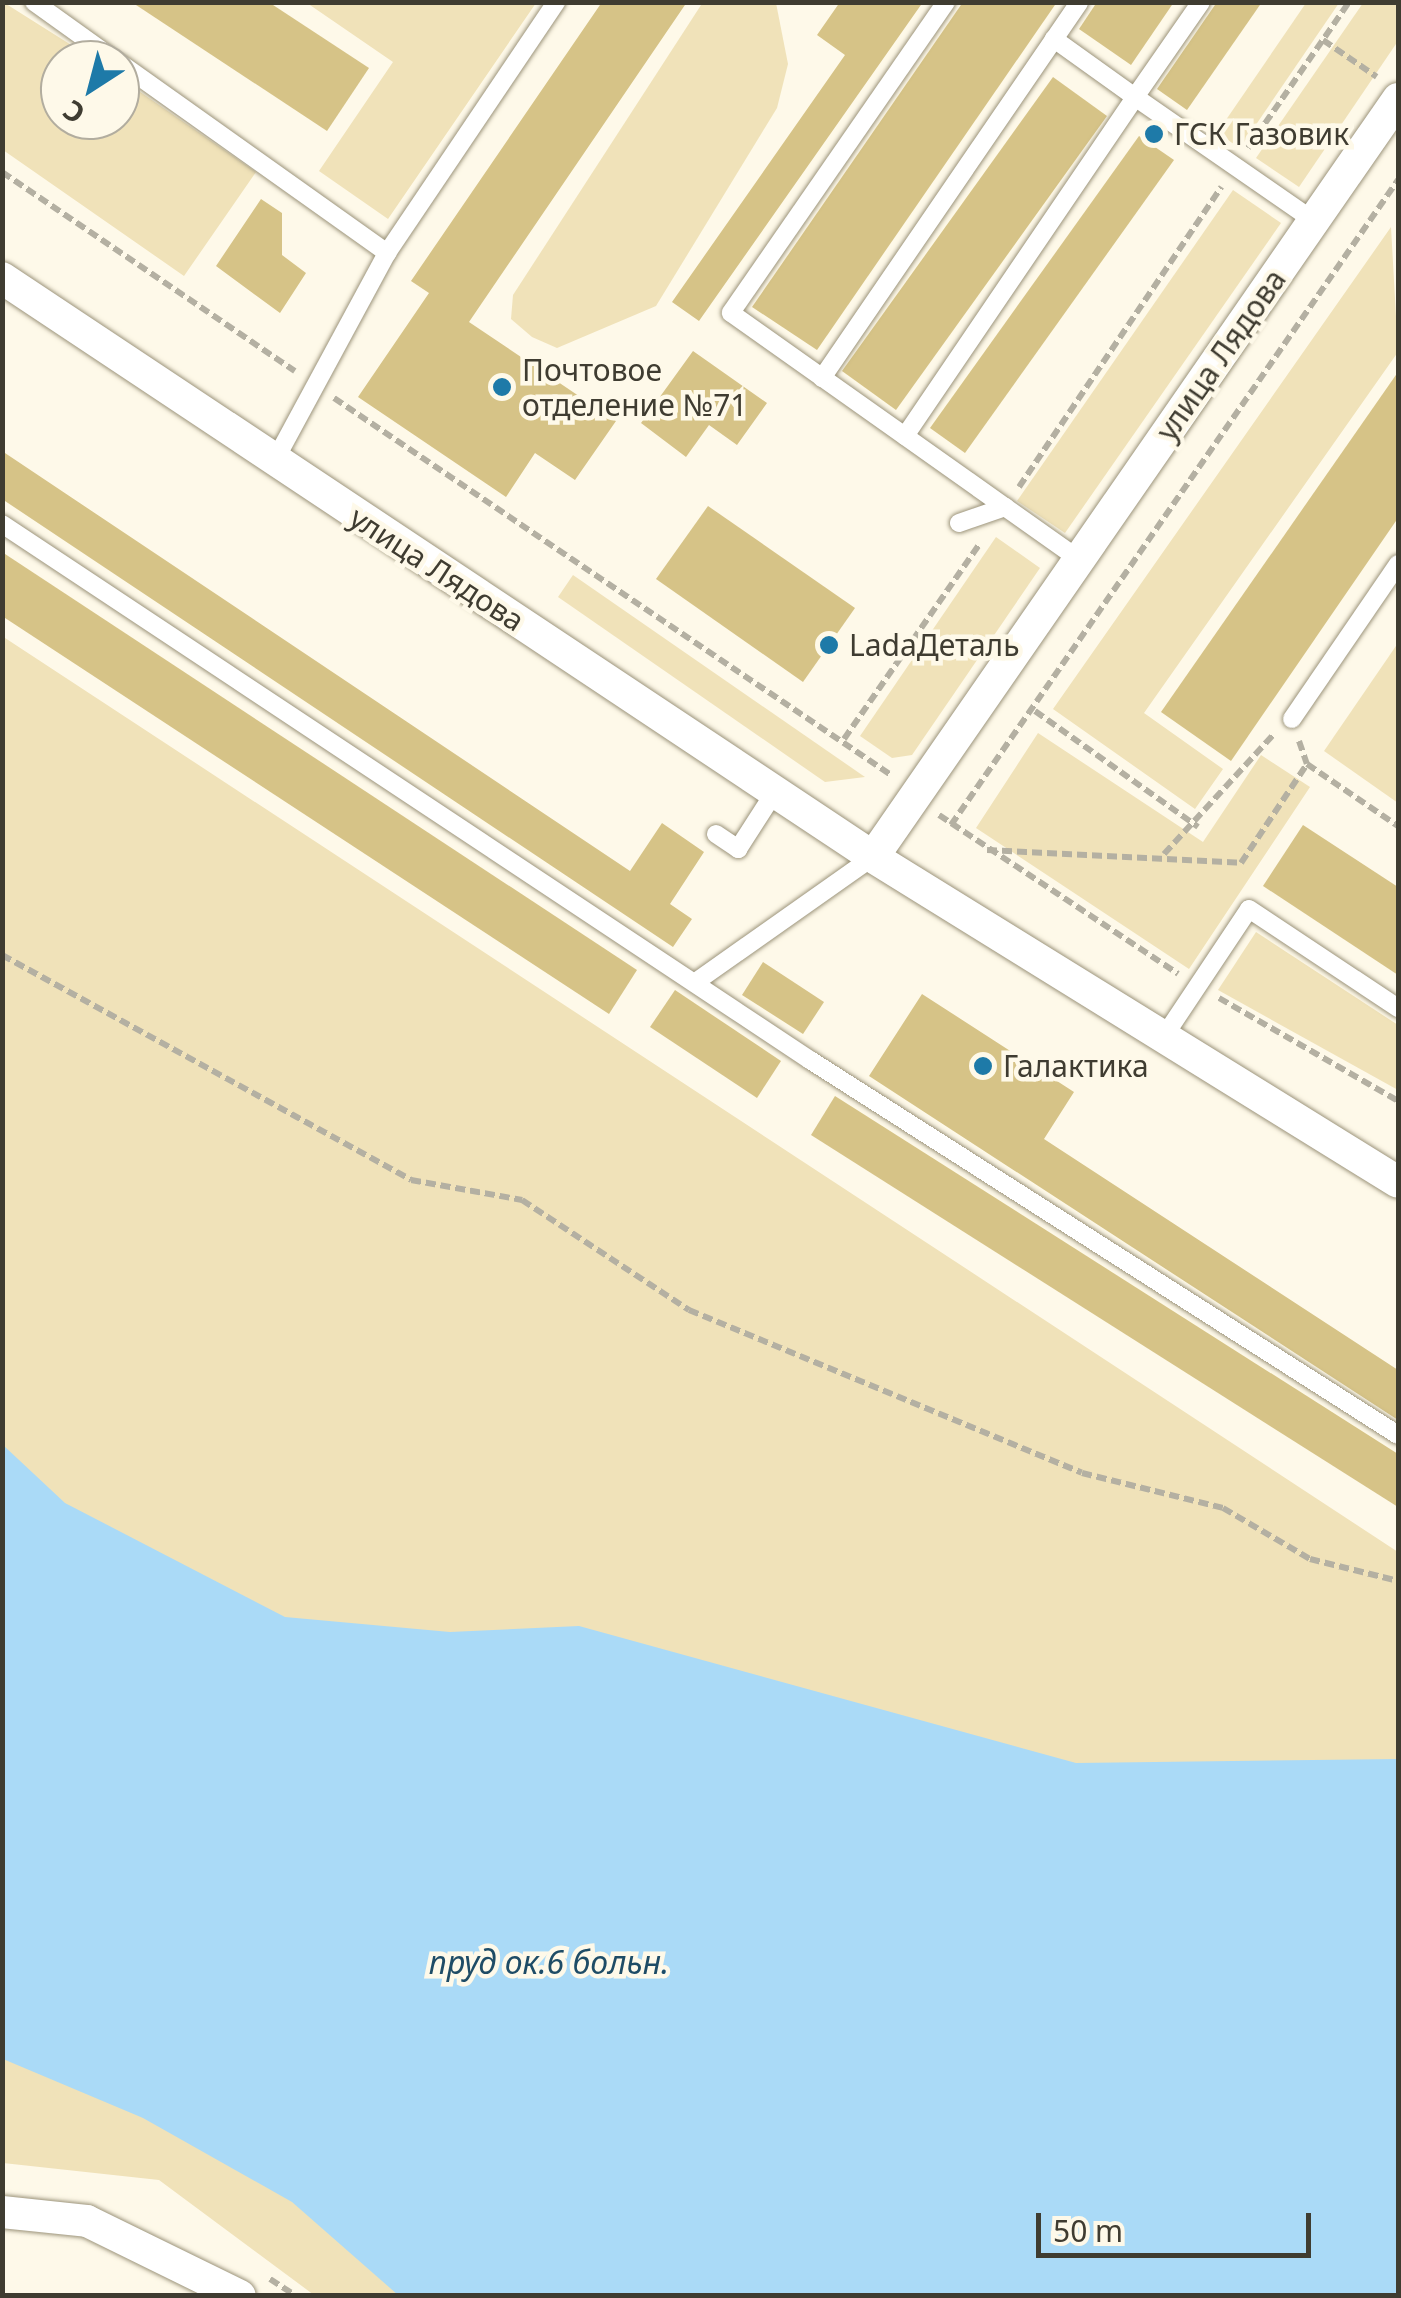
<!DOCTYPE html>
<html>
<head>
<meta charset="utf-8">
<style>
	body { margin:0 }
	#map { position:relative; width:1401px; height:2298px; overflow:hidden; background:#fef9e9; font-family:"Noto Sans",sans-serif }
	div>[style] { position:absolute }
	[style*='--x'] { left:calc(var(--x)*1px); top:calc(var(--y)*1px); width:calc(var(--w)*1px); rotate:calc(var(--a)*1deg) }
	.green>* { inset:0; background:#f0e2b9 }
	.water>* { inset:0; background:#aadaf7 }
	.building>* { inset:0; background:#d6c387 }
	.path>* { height:6px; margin-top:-3px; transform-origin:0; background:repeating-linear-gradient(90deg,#b4b0a2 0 10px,transparent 0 15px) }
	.roads { filter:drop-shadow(0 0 2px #9c947b) drop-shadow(0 0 2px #9c947b) }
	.service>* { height:18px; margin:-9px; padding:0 9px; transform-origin:9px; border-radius:9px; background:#fff }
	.minor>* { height:32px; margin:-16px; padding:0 16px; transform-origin:16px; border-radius:16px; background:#fff }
	.dots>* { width:28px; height:28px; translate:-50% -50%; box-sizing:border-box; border:5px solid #fef9e9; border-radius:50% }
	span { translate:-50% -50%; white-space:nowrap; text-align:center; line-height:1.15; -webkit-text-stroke:9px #fef9e9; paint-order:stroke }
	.poi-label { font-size:30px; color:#3f3c31 }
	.left { translate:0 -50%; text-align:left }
	.street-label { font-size:30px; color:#3f3c31 }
	.water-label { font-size:32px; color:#1e4c66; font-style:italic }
	.frame { position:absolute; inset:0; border:5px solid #3f3c31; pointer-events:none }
	.north { position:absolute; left:40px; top:40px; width:100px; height:100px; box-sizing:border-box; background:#fef9e9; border:2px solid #b2ad9f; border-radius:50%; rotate:216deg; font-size:28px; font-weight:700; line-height:40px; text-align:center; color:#3f3c31 }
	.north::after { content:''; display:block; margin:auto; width:35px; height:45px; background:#1e7aa8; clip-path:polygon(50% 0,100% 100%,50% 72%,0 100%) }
	.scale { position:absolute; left:1036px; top:2213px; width:275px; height:45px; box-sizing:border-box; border:5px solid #3f3c31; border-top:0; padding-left:12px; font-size:30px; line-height:35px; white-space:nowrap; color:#3f3c31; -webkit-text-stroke:8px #fef9e9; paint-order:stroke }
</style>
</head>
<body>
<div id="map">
	<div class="green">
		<i style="clip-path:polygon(3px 2px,95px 60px,60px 60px,60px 120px,120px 120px,120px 78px,256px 172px,184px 276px,3px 150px)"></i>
		<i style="clip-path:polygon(703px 2px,776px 3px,788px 64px,777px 108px,656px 306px,557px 348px,532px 337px,511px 319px,513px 295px)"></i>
		<i style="clip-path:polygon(307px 3px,536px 3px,388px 219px,319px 171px,393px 62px)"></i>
		<i style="clip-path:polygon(1306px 3px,1339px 3px,1240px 148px,1217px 133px)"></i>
		<i style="clip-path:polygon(1363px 3px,1398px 3px,1398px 41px,1299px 187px,1256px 158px)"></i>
		<i style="clip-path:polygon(1233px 190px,1281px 223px,1065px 533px,1017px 501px)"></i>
		<i style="clip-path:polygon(1391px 227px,1398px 352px,1144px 713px,1223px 769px,1195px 809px,1053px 709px)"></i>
		<i style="clip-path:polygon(996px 537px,1040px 568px,912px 755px,892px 758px,860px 736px)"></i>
		<i style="clip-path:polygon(573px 575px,865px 777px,825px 782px,558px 597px)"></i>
		<i style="clip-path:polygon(2px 636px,1398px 1552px,1398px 2295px,314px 2295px,159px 2180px,3px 2163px)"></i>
		<i style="clip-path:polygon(1398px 643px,1398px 803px,1324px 751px)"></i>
		<i style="clip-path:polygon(1038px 733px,1203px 842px,1261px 755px,1310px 787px,1189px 969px,976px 828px)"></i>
		<i style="clip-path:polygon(1256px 932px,1398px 1025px,1398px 1090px,1218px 990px)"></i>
	</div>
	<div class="water">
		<i style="clip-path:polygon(3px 1445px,65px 1503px,285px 1617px,450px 1632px,579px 1626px,1076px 1763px,1398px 1759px,1398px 2295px,398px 2295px,292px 2202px,143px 2118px,3px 2059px)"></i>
	</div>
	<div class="building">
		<i style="clip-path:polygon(602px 2px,687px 2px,469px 322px,616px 421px,575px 480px,535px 453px,506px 497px,358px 397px,429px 293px,411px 281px)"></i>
		<i style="clip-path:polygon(840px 2px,923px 2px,699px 321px,672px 302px,845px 55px,817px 35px)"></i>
		<i style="clip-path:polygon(963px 2px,1057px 2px,817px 350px,752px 307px)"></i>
		<i style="clip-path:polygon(1097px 2px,1174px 2px,1131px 65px,1079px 29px)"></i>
		<i style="clip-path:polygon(1217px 2px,1262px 2px,1187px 110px,1157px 89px)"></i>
		<i style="clip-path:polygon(133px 3px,270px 3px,369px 68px,327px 131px)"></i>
		<i style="clip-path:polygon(1053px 77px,1107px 116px,896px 410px,842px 371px)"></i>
		<i style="clip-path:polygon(1139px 136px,1174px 160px,965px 453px,930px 428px)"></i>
		<i style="clip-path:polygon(261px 199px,282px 213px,282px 255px,306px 273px,280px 313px,216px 266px)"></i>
		<i style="clip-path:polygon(693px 351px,767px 403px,737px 445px,709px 425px,686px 457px,641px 423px)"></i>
		<i style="clip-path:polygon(1398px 372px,1398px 518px,1231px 761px,1161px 712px)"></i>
		<i style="clip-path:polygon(2px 451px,630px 871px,662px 823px,704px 852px,670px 904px,692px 919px,673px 947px,2px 499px)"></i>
		<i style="clip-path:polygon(708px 506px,855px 608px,803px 682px,656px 579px)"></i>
		<i style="clip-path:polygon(2px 552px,637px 970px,609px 1014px,2px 616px)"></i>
		<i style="clip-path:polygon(1303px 825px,1398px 887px,1398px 975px,1263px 886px)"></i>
		<i style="clip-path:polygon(763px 962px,824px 1002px,803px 1034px,742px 995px)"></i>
		<i style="clip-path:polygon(675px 990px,781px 1061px,757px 1098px,650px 1027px)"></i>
		<i style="clip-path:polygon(922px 994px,1074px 1092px,1044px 1139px,1398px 1370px,1398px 1420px,869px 1076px)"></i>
		<i style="clip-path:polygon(835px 1096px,1398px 1454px,1398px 1507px,811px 1135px)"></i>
	</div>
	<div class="path">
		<i style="--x:1323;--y:40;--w:65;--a:34.4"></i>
		<i style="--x:1248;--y:148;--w:178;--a:-55.3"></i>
		<i style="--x:2;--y:172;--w:354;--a:34.2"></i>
		<i style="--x:334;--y:398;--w:673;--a:34.09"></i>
		<i style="--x:1019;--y:487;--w:362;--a:-56"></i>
		<i style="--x:1035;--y:711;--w:200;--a:35.4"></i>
		<i style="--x:844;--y:739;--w:239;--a:-55.2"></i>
		<i style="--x:1299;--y:741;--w:24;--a:71"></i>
		<i style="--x:939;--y:815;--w:287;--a:33.6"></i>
		<i style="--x:951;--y:825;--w:785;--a:-55.28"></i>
		<i style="--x:987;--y:850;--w:254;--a:2.9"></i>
		<i style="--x:1241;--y:863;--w:119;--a:-56.3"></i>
		<i style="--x:1307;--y:764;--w:110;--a:34.3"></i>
		<i style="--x:1164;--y:854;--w:161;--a:-47.5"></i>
		<i style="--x:2;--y:955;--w:467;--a:28.8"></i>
		<i style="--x:411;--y:1180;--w:113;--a:10.2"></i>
		<i style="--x:522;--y:1200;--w:200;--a:33.4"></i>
		<i style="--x:689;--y:1310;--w:425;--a:22.5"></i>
		<i style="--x:1082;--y:1473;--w:145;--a:13.9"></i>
		<i style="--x:1223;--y:1508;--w:101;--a:30.4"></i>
		<i style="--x:1310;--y:1559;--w:91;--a:14"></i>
		<i style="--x:1219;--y:998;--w:207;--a:29.9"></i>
		<i style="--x:270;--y:2279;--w:31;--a:33"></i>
	</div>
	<div class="roads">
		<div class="service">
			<i style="--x:34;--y:2;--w:100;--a:35.6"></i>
			<i style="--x:946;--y:2;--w:378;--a:124.7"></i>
			<i style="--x:731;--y:313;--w:426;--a:35.3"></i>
			<i style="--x:1201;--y:2;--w:116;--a:124.8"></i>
			<i style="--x:1135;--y:97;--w:218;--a:34.7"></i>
			<i style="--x:120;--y:63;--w:328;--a:35.4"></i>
			<i style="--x:822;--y:378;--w:455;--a:-55.6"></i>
			<i style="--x:905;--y:436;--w:410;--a:-55.8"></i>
			<i style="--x:1135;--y:97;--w:100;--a:-144.4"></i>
			<i style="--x:274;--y:462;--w:238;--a:-61.6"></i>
			<i style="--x:387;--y:253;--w:303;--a:-56"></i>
			<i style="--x:959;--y:523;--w:49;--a:-19.2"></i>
			<i style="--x:2;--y:524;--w:970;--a:33.56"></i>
			<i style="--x:810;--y:1060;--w:697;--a:32.53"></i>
			<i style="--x:1292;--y:719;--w:188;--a:-55.6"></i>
			<i style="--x:716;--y:834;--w:27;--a:34"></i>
			<i style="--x:738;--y:849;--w:70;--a:-57.2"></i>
			<i style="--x:697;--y:981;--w:215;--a:-35.2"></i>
			<i style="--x:1165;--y:1035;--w:151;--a:-56.3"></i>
			<i style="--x:1249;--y:909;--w:179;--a:33.6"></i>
		</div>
		<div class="minor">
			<i style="--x:2;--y:278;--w:1046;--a:33.61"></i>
			<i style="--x:873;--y:857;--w:617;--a:31.76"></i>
			<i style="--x:873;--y:857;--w:922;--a:-55.29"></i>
			<i style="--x:2;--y:2212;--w:85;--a:6"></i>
			<i style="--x:87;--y:2221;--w:170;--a:26.1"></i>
		</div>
	</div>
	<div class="dots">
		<i style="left:1154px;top:134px;background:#1e7aa8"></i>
		<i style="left:502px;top:387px;background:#1e7aa8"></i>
		<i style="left:829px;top:645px;background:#1e7aa8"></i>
		<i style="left:983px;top:1066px;background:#1e7aa8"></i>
	</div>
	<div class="poi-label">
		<span class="left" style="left:1174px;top:134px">ГСК Газовик</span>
		<span class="left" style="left:522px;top:387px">Почтовое<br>отделение №71</span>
		<span class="left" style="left:849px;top:645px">LadaДеталь</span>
		<span class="left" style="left:1003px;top:1066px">Галактика</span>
	</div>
	<div class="street-label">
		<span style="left:1221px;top:355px;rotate:-55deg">улица Лядова</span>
		<span style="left:437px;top:569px;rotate:33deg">улица Лядова</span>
	</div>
	<div class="water-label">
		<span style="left:549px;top:1962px">пруд ок.6 больн.</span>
	</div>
	<div class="frame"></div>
	<div class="north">С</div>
	<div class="scale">50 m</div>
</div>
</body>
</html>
